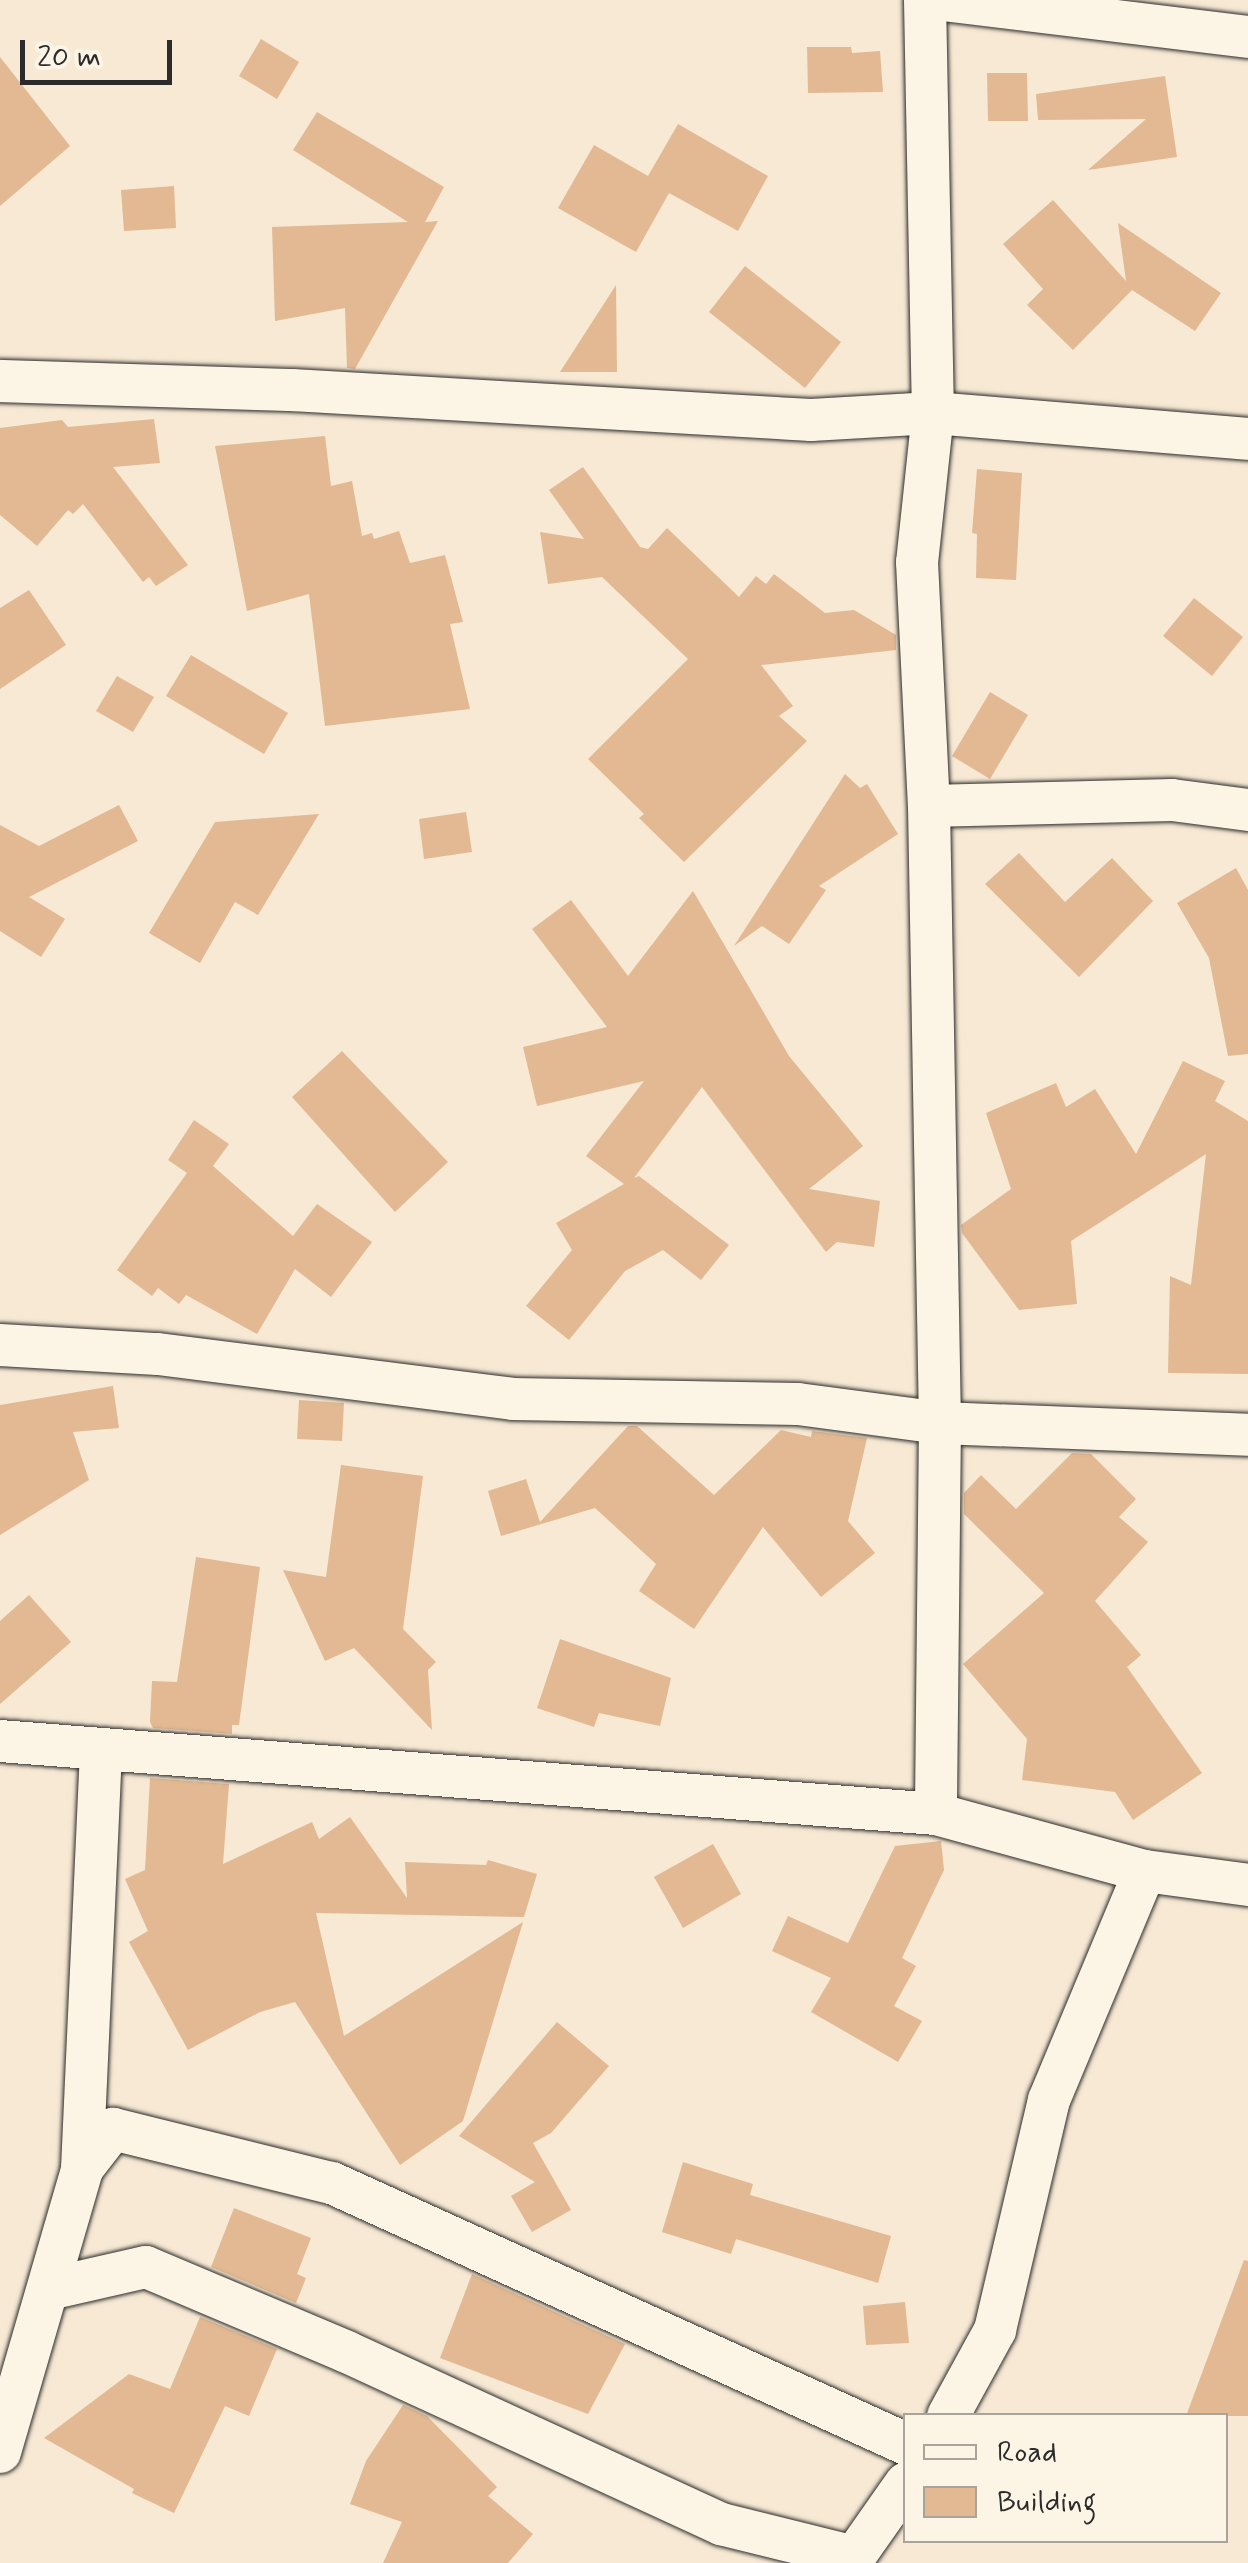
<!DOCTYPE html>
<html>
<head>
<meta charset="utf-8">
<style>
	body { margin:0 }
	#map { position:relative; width:1248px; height:2563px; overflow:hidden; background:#f7e9d4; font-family:Mynerve,sans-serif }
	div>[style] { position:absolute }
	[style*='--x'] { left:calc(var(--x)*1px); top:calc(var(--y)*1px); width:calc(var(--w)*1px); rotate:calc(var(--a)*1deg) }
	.building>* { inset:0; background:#e2b992 }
	.roads { filter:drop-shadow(0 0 2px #2b2b2b) drop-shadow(0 0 2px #2b2b2b) }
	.street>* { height:42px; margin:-21px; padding:0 21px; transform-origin:21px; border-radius:21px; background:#fcf5e5 }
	span { translate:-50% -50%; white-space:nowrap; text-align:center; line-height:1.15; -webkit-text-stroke:8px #fcf5e5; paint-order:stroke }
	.legend { position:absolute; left:903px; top:2413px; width:325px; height:130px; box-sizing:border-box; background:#fcf5e5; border:2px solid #a8a49b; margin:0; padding:12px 18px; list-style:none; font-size:30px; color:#2b2b2b }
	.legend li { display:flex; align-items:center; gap:20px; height:50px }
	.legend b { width:50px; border:2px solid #a8a49b }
	.scale { position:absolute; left:20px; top:40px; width:152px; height:45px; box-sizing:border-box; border:5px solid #2b2b2b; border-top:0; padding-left:12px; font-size:30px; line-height:35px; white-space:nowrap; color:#2b2b2b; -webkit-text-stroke:8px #fcf5e5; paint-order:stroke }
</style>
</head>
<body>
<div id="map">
	<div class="building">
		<i style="clip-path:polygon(261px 39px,299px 62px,277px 99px,239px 76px)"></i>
		<i style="clip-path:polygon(807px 47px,851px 47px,852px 53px,880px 51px,883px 92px,808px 93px)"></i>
		<i style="clip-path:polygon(0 57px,70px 146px,0 206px)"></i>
		<i style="clip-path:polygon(987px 73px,1027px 73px,1028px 121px,988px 121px)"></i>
		<i style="clip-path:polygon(1165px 76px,1177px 157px,1088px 170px,1146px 119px,1038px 120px,1036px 94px)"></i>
		<i style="clip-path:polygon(317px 112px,444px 187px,425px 222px,438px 221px,355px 369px,347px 368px,345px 308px,275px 321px,272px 227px,408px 222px,293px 150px)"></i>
		<i style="clip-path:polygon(678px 124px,768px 176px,738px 231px,669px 193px,636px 252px,558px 208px,594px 145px,648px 176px)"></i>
		<i style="clip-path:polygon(174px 186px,176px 228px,124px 231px,121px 190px)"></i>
		<i style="clip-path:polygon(1053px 200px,1126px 281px,1118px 223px,1221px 293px,1195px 331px,1132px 290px,1073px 350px,1027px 305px,1043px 289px,1003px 244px)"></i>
		<i style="clip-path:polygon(745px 266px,841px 342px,805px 388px,709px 312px)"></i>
		<i style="clip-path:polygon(616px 285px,617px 372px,560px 372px)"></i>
		<i style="clip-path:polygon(154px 419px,160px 463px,113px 467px,188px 565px,156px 586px,149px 577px,143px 582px,83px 504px,73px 514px,68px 510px,37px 546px,0 515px,0 428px,62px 420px,68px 427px)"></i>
		<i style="clip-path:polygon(325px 436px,331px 486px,352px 481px,362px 536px,372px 533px,374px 539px,399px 531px,410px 563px,445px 555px,463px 622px,450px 624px,470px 709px,325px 726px,309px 594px,247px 611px,215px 446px)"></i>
		<i style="clip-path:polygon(583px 467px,640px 547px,648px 549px,667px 528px,739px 597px,756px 576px,766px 584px,774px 574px,825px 613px,854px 610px,896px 635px,896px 650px,761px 665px,793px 706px,779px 716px,807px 741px,684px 862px,639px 818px,644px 814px,588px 759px,688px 659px,602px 577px,548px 584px,540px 532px,584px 539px,549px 490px)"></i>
		<i style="clip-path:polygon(977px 469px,1022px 473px,1016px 580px,976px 578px,977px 534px,972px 533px)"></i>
		<i style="clip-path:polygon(29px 590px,66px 645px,0 689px,0 608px)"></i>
		<i style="clip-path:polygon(1194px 598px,1243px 637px,1212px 676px,1163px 636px)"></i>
		<i style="clip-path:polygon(191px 655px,288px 713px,264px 754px,166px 696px)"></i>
		<i style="clip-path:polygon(117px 676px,154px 697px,133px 732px,96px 711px)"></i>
		<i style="clip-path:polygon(990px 692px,1028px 715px,990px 779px,952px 756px)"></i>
		<i style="clip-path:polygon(845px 774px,860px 788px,867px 784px,898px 834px,819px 886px,826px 890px,789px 944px,762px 926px,734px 946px)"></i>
		<i style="clip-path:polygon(119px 805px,138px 841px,29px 897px,65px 919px,41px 957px,0 931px,0 825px,39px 846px)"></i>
		<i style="clip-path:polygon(466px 812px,472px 852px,424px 859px,419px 819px)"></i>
		<i style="clip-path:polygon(319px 814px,258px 915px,235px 902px,200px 963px,149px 933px,215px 822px)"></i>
		<i style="clip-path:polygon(1019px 853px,1065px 902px,1112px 858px,1153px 901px,1079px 977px,985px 884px)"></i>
		<i style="clip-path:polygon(1236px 868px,1248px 890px,1248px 1054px,1228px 1056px,1209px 958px,1177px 903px)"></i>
		<i style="clip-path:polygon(693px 891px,789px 1056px,863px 1146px,809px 1189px,880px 1201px,874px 1247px,837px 1242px,826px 1252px,702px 1087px,634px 1178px,639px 1176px,729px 1245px,701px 1280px,663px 1250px,625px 1271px,569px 1340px,526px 1306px,572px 1250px,556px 1223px,624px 1184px,586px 1156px,644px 1081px,537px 1106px,523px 1047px,607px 1027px,532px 929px,571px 900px,628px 976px)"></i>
		<i style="clip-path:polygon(342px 1051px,448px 1162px,395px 1212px,292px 1097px)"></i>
		<i style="clip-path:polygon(1183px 1061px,1225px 1081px,1215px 1101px,1248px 1121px,1248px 1374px,1168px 1373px,1170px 1276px,1191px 1285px,1206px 1154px,1071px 1241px,1077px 1304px,1019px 1310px,962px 1233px,961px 1225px,1011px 1189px,986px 1113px,1056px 1083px,1066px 1107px,1095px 1089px,1136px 1154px)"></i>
		<i style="clip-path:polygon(194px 1120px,229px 1144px,213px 1166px,293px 1236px,317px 1204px,372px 1242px,331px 1297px,295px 1269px,257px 1334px,186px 1295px,179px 1304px,158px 1288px,152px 1296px,117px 1270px,187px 1173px,168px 1160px)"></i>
		<i style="clip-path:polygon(113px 1386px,119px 1428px,73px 1432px,89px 1480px,0 1535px,0 1405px)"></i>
		<i style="clip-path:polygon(299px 1400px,344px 1403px,342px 1441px,297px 1439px)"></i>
		<i style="clip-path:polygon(628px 1426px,637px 1426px,714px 1495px,781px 1430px,811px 1437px,812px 1431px,867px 1438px,848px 1521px,875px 1553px,821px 1597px,763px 1527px,694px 1629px,639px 1591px,656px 1564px,595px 1508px,501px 1536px,488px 1491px,526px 1479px,540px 1522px)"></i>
		<i style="clip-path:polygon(1072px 1453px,1091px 1454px,1136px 1499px,1119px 1517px,1148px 1542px,1095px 1601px,1141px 1655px,1127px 1667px,1202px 1773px,1133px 1820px,1115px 1792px,1022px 1780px,1027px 1739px,963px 1664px,1044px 1593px,964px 1514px,964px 1493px,981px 1475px,1016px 1509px)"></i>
		<i style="clip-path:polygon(341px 1465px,423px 1476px,403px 1629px,436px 1662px,428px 1670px,432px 1730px,354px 1648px,325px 1661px,283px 1570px,326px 1577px)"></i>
		<i style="clip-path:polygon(196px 1557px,260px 1567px,239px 1725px,232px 1725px,232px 1734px,153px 1728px,150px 1722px,152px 1681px,177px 1682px)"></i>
		<i style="clip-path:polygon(29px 1595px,71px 1642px,0 1704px,0 1621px)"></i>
		<i style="clip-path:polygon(560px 1639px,671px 1678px,660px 1726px,599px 1713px,594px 1727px,537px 1708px)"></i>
		<i style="clip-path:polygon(150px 1778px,229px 1784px,223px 1864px,312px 1822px,319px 1839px,350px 1817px,407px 1898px,405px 1862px,486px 1865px,488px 1860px,537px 1874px,524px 1917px,316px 1913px,344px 2036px,523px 1922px,463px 2121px,400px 2165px,295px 2002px,260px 2012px,188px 2050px,129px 1942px,148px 1931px,125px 1879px,145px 1870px)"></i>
		<i style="clip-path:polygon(941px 1841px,944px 1870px,902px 1958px,916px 1966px,894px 2006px,922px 2021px,898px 2062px,811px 2012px,831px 1978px,772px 1951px,788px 1916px,848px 1943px,895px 1846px)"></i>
		<i style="clip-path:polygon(713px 1844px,741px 1894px,683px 1928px,654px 1877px)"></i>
		<i style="clip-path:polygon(557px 2022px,609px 2066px,551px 2133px,533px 2143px,571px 2210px,532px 2232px,511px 2196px,535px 2182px,459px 2136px)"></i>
		<i style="clip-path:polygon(683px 2162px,753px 2184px,750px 2195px,891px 2236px,878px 2283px,736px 2239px,731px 2254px,662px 2232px)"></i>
		<i style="clip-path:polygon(234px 2208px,311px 2238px,297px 2274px,306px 2278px,296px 2303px,211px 2267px)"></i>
		<i style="clip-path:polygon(1244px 2260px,1248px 2261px,1248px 2416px,1186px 2416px)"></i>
		<i style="clip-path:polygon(472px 2274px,625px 2344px,588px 2414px,440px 2358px)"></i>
		<i style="clip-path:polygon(905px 2302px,909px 2343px,866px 2345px,863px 2306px)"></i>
		<i style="clip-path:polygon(200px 2317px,277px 2349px,249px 2416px,225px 2406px,174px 2513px,132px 2493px,134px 2489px,44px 2438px,129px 2374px,170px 2389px)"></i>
		<i style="clip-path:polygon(403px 2405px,427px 2416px,497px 2487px,488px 2496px,533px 2534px,508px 2563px,383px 2563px,402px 2522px,350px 2504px,366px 2461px)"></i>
	</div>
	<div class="roads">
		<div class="street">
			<i style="--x:925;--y:0;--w:413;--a:88.9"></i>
			<i style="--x:933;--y:413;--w:150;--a:96.1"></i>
			<i style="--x:917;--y:562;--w:244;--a:87.2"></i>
			<i style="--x:929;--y:806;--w:617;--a:88.98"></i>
			<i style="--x:940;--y:1423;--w:391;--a:90.6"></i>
			<i style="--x:943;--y:0;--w:307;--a:6.9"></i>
			<i style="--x:0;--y:381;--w:292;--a:1.8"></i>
			<i style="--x:292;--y:390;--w:520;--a:3.31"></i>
			<i style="--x:811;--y:420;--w:122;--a:-3.3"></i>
			<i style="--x:933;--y:413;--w:316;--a:4.7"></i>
			<i style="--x:929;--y:806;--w:243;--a:-1.4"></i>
			<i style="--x:1172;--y:800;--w:77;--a:7.5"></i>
			<i style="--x:0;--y:1345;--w:158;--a:3.3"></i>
			<i style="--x:158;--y:1354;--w:358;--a:7.2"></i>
			<i style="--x:513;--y:1399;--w:285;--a:1"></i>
			<i style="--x:798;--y:1404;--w:143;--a:7.6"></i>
			<i style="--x:940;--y:1423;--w:308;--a:2.2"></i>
			<i style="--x:0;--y:1741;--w:939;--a:4.46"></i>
			<i style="--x:936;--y:1814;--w:217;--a:15.3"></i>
			<i style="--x:1145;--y:1871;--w:104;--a:7.7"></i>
			<i style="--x:82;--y:2169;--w:51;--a:-52.2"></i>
			<i style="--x:113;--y:2129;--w:226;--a:13.9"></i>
			<i style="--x:332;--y:2183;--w:631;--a:24.45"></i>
			<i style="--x:49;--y:2289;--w:99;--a:-12.8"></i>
			<i style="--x:146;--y:2267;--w:218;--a:22.9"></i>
			<i style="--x:347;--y:2352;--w:412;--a:24.7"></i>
			<i style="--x:721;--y:2524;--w:137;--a:13.9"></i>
			<i style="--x:854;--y:2557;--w:90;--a:-54.9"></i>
			<i style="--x:948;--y:2416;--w:98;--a:-61.3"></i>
			<i style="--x:995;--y:2330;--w:236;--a:-76.8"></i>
			<i style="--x:1049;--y:2100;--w:248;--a:-67.3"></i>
			<i style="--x:0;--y:2452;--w:295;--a:-73.8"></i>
			<i style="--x:82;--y:2169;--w:419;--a:-87.4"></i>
		</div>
	</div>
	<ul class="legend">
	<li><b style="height:12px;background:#fcf5e5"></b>Road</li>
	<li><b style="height:28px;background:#e2b992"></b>Building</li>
	</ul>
	<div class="scale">20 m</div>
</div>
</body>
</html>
